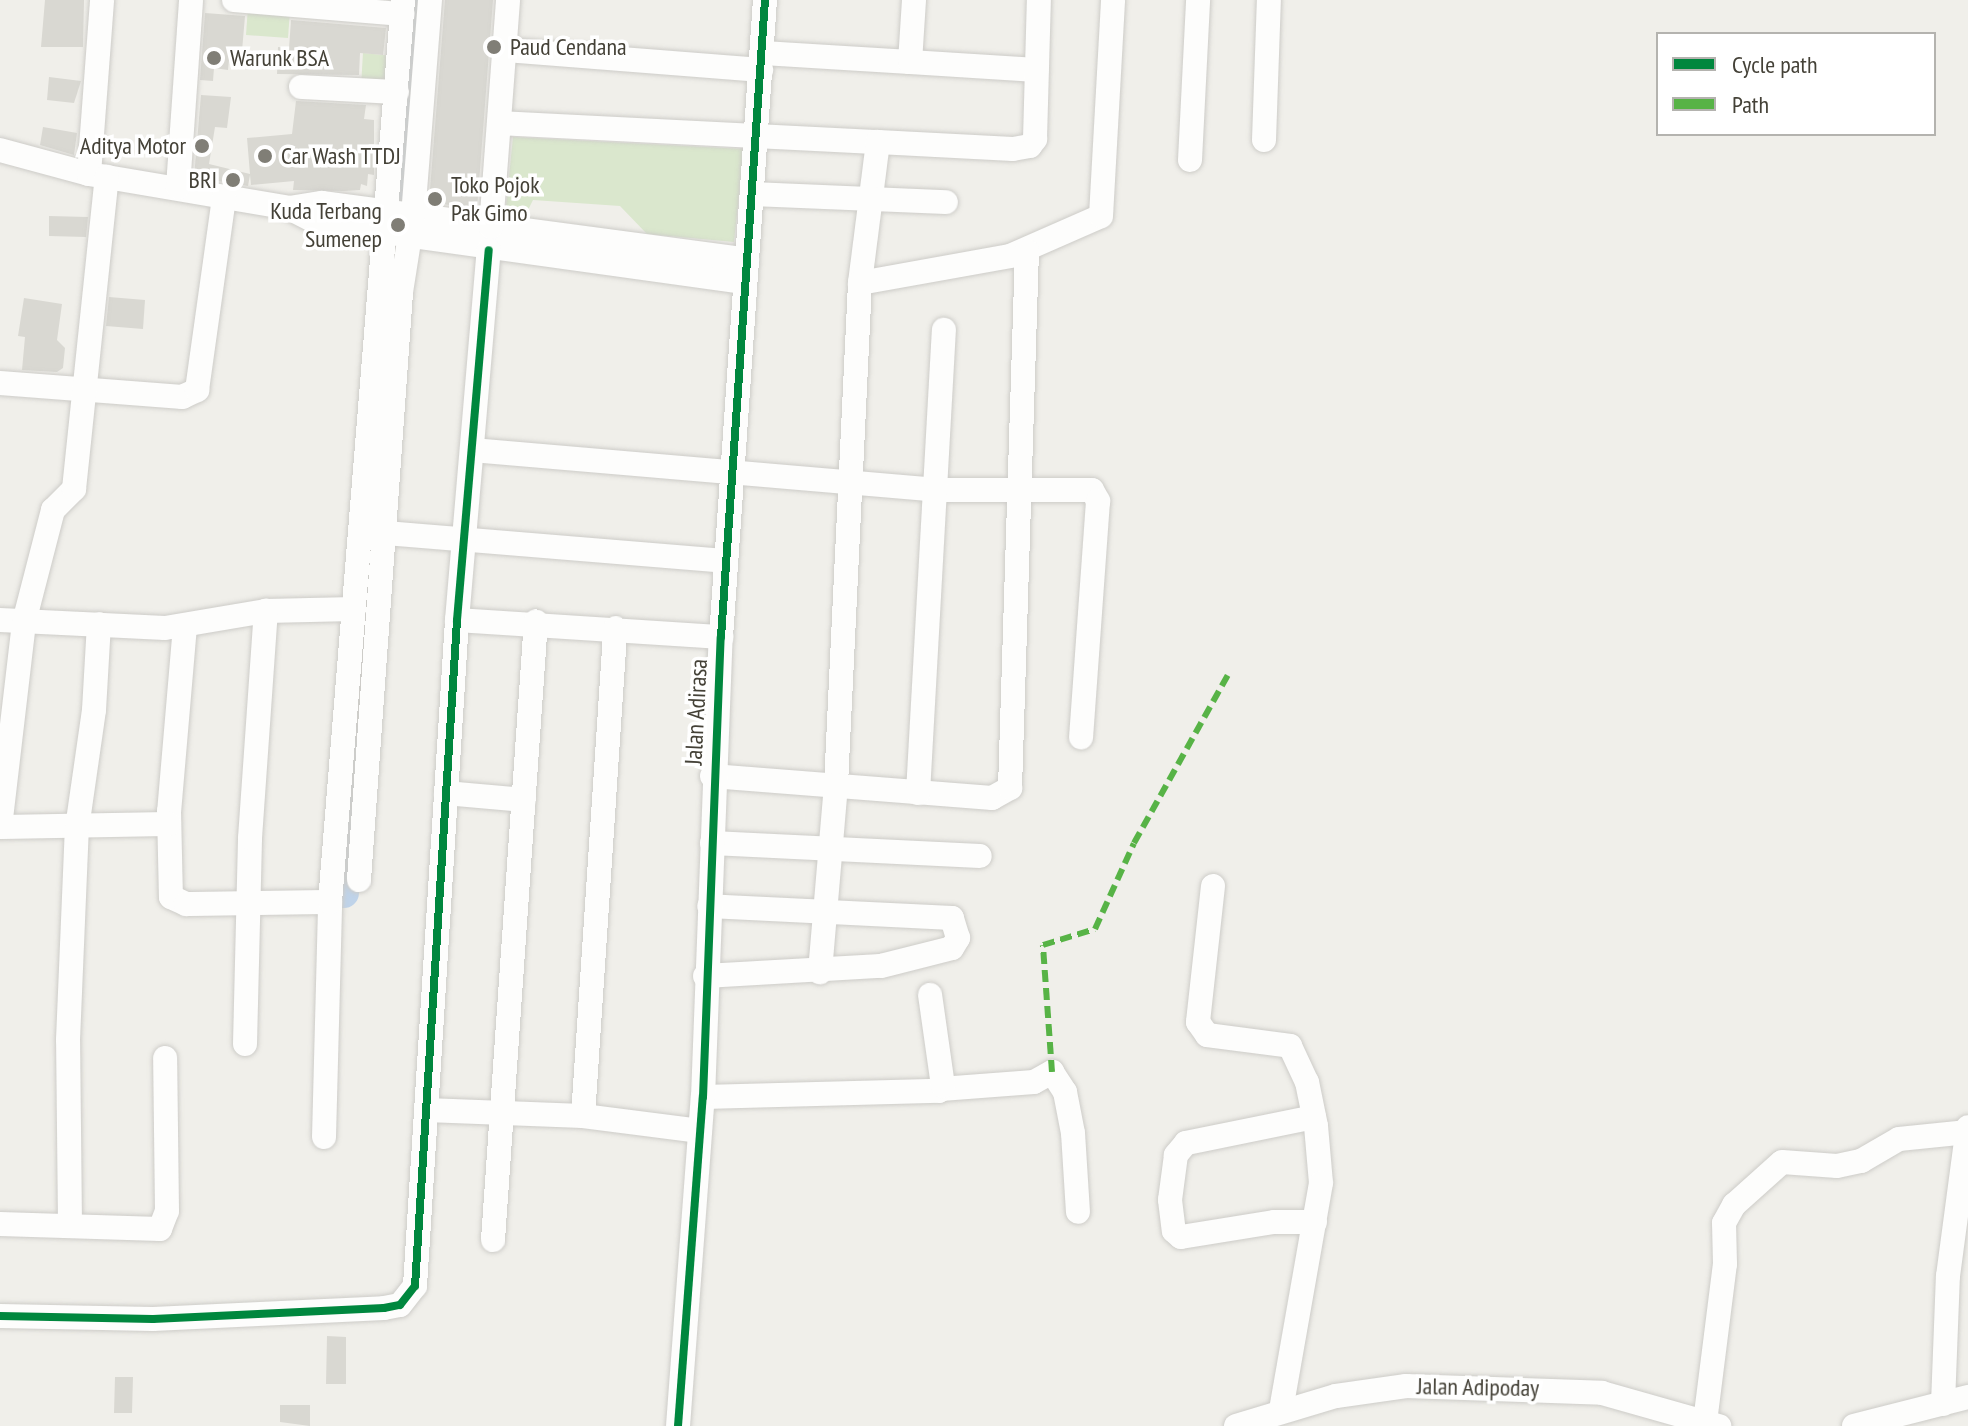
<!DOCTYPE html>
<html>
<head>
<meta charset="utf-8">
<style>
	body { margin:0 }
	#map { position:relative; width:1968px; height:1426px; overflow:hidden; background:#f0efea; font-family:"PT Sans Narrow",sans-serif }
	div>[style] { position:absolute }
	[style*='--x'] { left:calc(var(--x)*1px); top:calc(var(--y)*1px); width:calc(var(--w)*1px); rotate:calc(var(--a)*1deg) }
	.green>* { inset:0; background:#dae7cd }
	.river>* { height:30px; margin:-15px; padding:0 15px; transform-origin:15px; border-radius:15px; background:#bfd3e9 }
	.building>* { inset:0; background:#d9d8d2 }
	.roads { filter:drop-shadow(0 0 2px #cdccc8) drop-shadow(0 0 2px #cdccc8) }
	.minor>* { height:24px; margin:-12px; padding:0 12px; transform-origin:12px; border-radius:12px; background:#fdfdfc }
	.quiet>* { height:6px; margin-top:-3px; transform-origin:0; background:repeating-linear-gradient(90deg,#57b346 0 12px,transparent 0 18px) }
	.cycleway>* { height:8px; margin:-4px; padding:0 4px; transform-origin:4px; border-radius:4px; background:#00873e }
	.dots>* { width:22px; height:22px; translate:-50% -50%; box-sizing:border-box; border:4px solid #fff; border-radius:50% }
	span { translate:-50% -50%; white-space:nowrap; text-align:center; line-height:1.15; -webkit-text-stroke:7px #fff; paint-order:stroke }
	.poi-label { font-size:24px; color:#444137 }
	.left { translate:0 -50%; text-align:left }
	.right { translate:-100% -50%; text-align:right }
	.street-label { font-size:24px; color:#444137 }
	.legend { position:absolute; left:1656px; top:32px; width:280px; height:104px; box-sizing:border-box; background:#fff; border:2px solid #b4b3af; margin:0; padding:10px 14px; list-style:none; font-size:24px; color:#444137 }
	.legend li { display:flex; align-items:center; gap:16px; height:40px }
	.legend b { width:40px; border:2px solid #b4b3af }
</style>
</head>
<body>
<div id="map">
	<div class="green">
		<i style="clip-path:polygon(248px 7px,290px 10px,288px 38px,246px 35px)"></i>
		<i style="clip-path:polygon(363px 53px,393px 56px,391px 87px,361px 86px)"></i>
		<i style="clip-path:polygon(513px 137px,744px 149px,734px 242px,647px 234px,620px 206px,533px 200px,524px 218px,505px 216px)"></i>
	</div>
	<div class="river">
		<i style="--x:402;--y:204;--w:204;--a:-86.4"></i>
		<i style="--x:344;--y:893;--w:158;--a:-84.9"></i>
	</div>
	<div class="building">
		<i style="clip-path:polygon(45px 0,84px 0,83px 47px,41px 47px)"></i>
		<i style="clip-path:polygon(445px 0,493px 0,477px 209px,429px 202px)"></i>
		<i style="clip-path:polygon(205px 13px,245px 16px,242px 51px,230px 50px,228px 70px,214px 68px,213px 81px,200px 80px)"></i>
		<i style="clip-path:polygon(291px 20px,386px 28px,383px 55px,360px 53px,359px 75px,277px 74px,278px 47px,289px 48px)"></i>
		<i style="clip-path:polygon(49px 77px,81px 81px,74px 103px,47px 100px)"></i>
		<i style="clip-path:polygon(201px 95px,231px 97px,227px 128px,215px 127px,209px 164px,250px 174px,247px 138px,292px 134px,296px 101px,366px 105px,364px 119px,374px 120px,374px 175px,368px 174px,367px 186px,361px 184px,360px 190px,344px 191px,293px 190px,294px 181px,251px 185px,250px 175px,248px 186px,194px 177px)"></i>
		<i style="clip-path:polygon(43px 127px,77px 133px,74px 155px,40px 145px)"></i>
		<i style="clip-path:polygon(49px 216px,88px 217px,86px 237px,49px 236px)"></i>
		<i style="clip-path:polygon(109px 297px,145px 300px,143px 329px,106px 326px)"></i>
		<i style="clip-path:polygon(24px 298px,62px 304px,57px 340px,65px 348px,63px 368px,57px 372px,22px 370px,25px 337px,18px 336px)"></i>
		<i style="clip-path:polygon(327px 1336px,346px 1337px,346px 1384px,326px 1384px)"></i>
		<i style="clip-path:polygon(115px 1377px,133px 1377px,132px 1413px,114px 1413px)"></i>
		<i style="clip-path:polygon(280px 1405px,310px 1405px,310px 1426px,280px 1422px)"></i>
	</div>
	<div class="roads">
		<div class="minor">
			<i style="--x:234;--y:0;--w:169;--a:4.8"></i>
			<i style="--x:506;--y:50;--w:256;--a:4.5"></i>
			<i style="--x:763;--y:53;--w:147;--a:3.5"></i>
			<i style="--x:910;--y:62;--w:62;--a:-86.3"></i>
			<i style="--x:910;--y:62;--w:127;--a:3.6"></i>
			<i style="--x:301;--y:87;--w:96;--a:3"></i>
			<i style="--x:500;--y:123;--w:378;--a:2.9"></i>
			<i style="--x:878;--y:142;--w:142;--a:97.3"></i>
			<i style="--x:860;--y:283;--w:503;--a:92.74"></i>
			<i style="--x:836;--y:785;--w:188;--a:94.9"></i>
			<i style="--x:1264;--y:140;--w:140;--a:-88"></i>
			<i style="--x:878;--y:142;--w:135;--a:3"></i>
			<i style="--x:1013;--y:149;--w:17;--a:-10"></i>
			<i style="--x:1030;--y:146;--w:9;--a:-54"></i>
			<i style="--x:1035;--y:139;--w:139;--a:-88.4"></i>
			<i style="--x:0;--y:150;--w:92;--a:15.1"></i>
			<i style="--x:89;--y:174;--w:203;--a:9.6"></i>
			<i style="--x:289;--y:208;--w:34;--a:27"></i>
			<i style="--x:319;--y:223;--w:430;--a:7.9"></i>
			<i style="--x:1190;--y:160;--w:160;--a:-87.1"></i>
			<i style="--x:89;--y:174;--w:174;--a:-85.7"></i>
			<i style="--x:178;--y:187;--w:187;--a:-86"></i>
			<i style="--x:752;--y:194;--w:194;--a:2.4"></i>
			<i style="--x:289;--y:208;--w:33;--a:-9"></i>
			<i style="--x:322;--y:203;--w:429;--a:7.6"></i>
			<i style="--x:491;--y:227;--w:228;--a:-85.7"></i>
			<i style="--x:860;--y:283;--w:152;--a:-10.2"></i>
			<i style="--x:1010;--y:256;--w:99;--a:-23.7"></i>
			<i style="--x:1101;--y:216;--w:216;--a:-86.8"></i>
			<i style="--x:0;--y:383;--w:183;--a:4.4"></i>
			<i style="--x:182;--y:397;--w:17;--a:-25"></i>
			<i style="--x:197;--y:390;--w:195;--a:-82"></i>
			<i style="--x:472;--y:450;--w:464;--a:4.9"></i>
			<i style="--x:934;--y:490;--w:158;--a:0"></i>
			<i style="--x:1092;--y:490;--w:13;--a:61"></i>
			<i style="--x:1098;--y:501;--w:237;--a:94.1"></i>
			<i style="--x:373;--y:532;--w:353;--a:4.7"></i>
			<i style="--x:0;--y:620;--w:165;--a:2.8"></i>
			<i style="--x:165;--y:628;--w:102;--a:-9.6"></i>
			<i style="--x:266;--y:611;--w:88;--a:-1.3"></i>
			<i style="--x:457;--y:620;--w:265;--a:3.7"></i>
			<i style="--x:185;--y:626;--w:186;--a:94.9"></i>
			<i style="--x:169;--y:811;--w:86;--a:88.7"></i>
			<i style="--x:171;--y:897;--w:17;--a:25"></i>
			<i style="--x:186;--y:904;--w:144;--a:-0.8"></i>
			<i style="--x:712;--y:776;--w:281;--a:4.5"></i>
			<i style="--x:992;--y:798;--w:21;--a:-29"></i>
			<i style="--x:1010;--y:788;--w:537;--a:-88.19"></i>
			<i style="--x:446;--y:793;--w:78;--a:5.1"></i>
			<i style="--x:918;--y:793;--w:464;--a:-86.8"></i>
			<i style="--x:0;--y:827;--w:206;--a:-83.3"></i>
			<i style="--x:24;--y:622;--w:116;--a:-75.5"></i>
			<i style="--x:53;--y:510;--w:30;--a:-45"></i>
			<i style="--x:74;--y:489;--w:314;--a:-84"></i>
			<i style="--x:0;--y:827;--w:169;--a:-1"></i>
			<i style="--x:712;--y:843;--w:268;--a:2.8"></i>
			<i style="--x:359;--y:880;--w:589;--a:-85.91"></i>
			<i style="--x:401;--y:292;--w:77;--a:-81"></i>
			<i style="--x:413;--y:216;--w:217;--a:-85.5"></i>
			<i style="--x:1213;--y:886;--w:137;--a:96.3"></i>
			<i style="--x:1198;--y:1022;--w:16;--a:55"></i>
			<i style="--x:1207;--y:1035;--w:84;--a:7.5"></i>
			<i style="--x:1290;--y:1046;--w:40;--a:65"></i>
			<i style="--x:1307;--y:1082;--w:45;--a:78.4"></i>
			<i style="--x:1316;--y:1126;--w:57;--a:85"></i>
			<i style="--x:1321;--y:1183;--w:230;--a:100"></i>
			<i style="--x:705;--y:976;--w:176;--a:-3.3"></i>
			<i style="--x:881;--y:966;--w:73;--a:-14.2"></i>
			<i style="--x:952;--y:948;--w:12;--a:-59"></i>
			<i style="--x:958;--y:938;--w:21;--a:-107"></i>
			<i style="--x:952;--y:918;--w:243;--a:-177.2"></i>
			<i style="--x:245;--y:1044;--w:206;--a:-88.6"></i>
			<i style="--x:250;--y:838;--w:228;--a:-86"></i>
			<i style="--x:941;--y:1089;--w:93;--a:-4.3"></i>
			<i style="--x:1034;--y:1082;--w:21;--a:-29"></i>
			<i style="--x:1052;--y:1072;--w:24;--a:57"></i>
			<i style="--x:1065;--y:1092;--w:42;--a:79"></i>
			<i style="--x:1073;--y:1133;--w:79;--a:86.4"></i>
			<i style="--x:703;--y:1097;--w:236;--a:-1.5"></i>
			<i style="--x:939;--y:1091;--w:6;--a:-51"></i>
			<i style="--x:943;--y:1086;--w:92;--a:-98.1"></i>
			<i style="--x:426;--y:1110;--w:157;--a:2.2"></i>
			<i style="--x:583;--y:1116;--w:118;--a:7.3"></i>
			<i style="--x:583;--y:1116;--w:489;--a:-86.2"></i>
			<i style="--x:1314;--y:1117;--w:131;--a:168.5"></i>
			<i style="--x:1186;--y:1143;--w:16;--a:130"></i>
			<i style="--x:1176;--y:1155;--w:45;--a:97.6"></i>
			<i style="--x:1170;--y:1200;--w:31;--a:83"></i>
			<i style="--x:1174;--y:1231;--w:9;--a:41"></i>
			<i style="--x:1181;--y:1237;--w:94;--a:-9.2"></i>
			<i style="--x:1274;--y:1222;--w:41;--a:0"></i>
			<i style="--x:324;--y:1137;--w:235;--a:-88.5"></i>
			<i style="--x:330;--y:902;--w:905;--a:-85.37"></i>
			<i style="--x:0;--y:1224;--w:160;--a:1.8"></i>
			<i style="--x:160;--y:1229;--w:19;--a:-69"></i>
			<i style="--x:167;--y:1211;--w:153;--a:-90.7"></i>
			<i style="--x:70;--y:1224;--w:184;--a:-90.6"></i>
			<i style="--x:68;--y:1040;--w:212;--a:-87.6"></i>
			<i style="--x:77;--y:828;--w:119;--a:-81.8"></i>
			<i style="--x:94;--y:710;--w:86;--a:-86.7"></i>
			<i style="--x:493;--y:1240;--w:620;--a:-86.03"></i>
			<i style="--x:0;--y:1316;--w:153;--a:1.1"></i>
			<i style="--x:153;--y:1319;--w:231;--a:-2.7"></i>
			<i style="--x:384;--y:1308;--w:16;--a:-11"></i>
			<i style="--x:400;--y:1305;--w:24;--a:-52"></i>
			<i style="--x:415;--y:1286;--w:667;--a:-86.39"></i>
			<i style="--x:457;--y:620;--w:371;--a:-85.1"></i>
			<i style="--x:1943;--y:1404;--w:128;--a:-87.8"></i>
			<i style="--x:1948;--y:1276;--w:150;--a:-82.4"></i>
			<i style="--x:1705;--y:1422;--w:159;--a:-82.8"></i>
			<i style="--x:1725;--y:1264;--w:41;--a:-91.4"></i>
			<i style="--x:1724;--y:1223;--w:21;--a:-61"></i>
			<i style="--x:1734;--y:1205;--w:64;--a:-41.9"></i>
			<i style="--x:1782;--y:1162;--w:55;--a:4.2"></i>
			<i style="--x:1837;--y:1166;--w:25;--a:-12"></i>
			<i style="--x:1861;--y:1161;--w:44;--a:-30.1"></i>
			<i style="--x:1899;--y:1139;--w:69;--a:-5.8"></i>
			<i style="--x:678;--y:1426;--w:330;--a:-85.7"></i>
			<i style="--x:703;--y:1097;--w:460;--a:-87.8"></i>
			<i style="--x:721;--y:637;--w:639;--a:-86.05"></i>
			<i style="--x:1236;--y:1426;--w:104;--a:-16.7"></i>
			<i style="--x:1336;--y:1396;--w:71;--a:-8.1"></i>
			<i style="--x:1406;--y:1386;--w:196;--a:2"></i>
			<i style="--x:1602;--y:1393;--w:122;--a:15.8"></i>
			<i style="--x:1854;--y:1426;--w:118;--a:-14.3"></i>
		</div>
	</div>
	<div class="quiet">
		<i style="--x:1052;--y:1072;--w:127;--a:-94.1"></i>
		<i style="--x:1043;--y:945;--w:54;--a:-17.1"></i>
		<i style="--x:1095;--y:929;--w:94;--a:-65.6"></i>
		<i style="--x:1134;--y:843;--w:197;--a:-60.8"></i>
	</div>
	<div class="cycleway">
		<i style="--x:0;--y:1316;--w:153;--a:1.1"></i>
		<i style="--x:153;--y:1319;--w:231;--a:-2.7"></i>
		<i style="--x:384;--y:1308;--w:16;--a:-11"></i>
		<i style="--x:400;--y:1305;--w:24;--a:-52"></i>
		<i style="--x:415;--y:1286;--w:667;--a:-86.39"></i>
		<i style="--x:457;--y:620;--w:371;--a:-85.1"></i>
		<i style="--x:678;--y:1426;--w:330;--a:-85.7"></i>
		<i style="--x:703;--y:1097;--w:460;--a:-87.8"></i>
		<i style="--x:721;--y:637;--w:639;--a:-86.05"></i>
	</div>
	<div class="dots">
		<i style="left:494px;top:47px;background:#807e76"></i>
		<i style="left:214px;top:58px;background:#807e76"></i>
		<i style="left:202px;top:146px;background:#807e76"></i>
		<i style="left:265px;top:156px;background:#807e76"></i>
		<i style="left:233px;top:180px;background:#807e76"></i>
		<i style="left:435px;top:199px;background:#807e76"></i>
		<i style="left:398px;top:225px;background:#807e76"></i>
	</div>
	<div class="poi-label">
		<span class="left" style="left:510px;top:47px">Paud Cendana</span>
		<span class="left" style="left:230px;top:58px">Warunk BSA</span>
		<span class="right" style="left:186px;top:146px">Aditya Motor</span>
		<span class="left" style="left:281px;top:156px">Car Wash TTDJ</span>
		<span class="right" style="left:217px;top:180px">BRI</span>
		<span class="left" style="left:451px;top:199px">Toko Pojok<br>Pak Gimo</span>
		<span class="right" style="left:382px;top:225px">Kuda Terbang<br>Sumenep</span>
	</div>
	<div class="street-label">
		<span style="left:696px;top:712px;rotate:-87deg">Jalan Adirasa</span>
		<span style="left:1478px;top:1387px;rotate:1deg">Jalan Adipoday</span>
	</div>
	<ul class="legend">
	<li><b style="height:10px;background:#00873e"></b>Cycle path</li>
	<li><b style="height:10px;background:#57b346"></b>Path</li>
	</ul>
</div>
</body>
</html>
